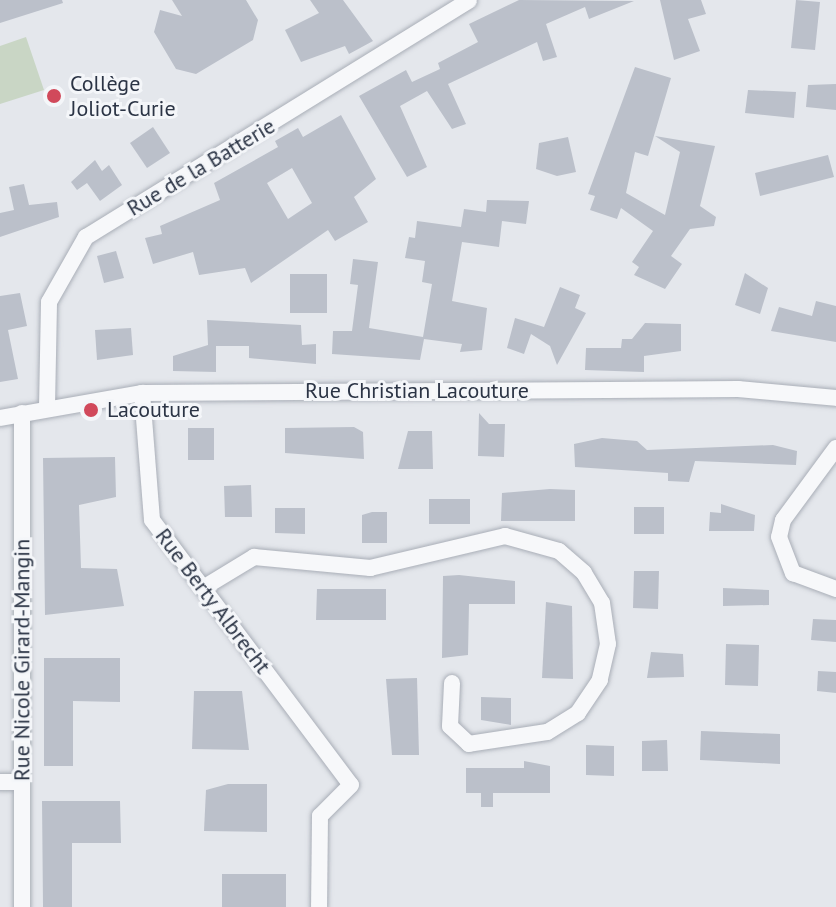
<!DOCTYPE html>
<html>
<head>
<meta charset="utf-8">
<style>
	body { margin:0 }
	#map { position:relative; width:836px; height:907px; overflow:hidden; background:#e4e7ec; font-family:"PT Sans",sans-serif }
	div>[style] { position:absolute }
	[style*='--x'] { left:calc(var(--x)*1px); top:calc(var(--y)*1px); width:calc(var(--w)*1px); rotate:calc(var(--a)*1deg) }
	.green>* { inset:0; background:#c9d6c5 }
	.building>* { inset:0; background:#bbc0ca }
	.roads { filter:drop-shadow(0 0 2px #a9aeb7) drop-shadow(0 0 2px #a9aeb7) }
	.street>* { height:16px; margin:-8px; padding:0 8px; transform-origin:8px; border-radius:8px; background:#f7f8fa }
	.dots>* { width:22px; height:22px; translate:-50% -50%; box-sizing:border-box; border:4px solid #f4f6f9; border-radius:50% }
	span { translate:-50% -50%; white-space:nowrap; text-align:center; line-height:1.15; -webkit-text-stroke:6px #f4f6f9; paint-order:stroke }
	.poi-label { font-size:22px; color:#2b3445 }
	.left { translate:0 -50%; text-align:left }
	.street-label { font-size:22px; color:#2b3445 }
</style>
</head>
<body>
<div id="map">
	<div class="green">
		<i style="clip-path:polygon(26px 37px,44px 90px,0 104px,0 46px)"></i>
	</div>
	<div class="building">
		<i style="clip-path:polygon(0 0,62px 0,63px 3px,0 23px)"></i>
		<i style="clip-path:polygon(172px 0,246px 0,258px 20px,253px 40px,196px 74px,176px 69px,154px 32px,160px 10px,182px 16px)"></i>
		<i style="clip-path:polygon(310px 0,343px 0,373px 41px,349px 54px,345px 46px,301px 62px,285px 30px,319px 13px)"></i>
		<i style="clip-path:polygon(519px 0,634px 1px,589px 19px,585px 7px,546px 24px,557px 57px,543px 61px,537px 42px,448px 84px,466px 124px,452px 129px,427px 91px,400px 106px,427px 167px,407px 177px,359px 96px,406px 70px,412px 82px,440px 69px,438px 63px,478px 42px,469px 24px)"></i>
		<i style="clip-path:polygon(660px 0,701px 0,706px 14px,688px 19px,700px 51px,674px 60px)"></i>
		<i style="clip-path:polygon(796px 0,820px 2px,815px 50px,791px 48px)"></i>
		<i style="clip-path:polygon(635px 67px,671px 78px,648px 156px,635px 152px,626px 193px,665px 215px,680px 152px,655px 136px,715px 146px,700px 206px,716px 217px,714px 226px,690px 229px,671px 256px,682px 264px,665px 289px,634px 275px,639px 267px,632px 262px,653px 231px,621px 208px,617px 219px,590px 210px,595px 196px,588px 194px)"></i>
		<i style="clip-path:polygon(836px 84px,836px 110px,806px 107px,808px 85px)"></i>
		<i style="clip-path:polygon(748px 90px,796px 92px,794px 118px,745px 113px)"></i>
		<i style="clip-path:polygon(evenodd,341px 115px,376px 179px,354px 197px,368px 222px,335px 241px,328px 230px,251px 283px,245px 268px,199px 275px,193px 252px,153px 264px,145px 238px,162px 234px,160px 226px,220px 200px,214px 183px,278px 147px,275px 141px,298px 128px,303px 137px,341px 115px,292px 168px,312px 203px,288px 219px,267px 183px,292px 168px)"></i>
		<i style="clip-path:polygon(153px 127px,170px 153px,147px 168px,130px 143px)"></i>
		<i style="clip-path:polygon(568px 137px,576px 172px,557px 176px,536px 169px,539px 143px)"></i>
		<i style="clip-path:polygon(828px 155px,834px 177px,760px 196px,755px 173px)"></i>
		<i style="clip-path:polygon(95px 160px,102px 171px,109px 165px,122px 185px,100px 201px,87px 183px,77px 190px,71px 182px)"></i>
		<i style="clip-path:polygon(24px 184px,29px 205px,57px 202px,59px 217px,0 237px,0 213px,14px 210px,9px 187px)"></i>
		<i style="clip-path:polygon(487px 200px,529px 201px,526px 224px,502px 221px,499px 247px,462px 242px,452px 301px,487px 308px,482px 350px,460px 352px,462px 344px,424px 339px,420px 360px,332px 354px,333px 331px,352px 331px,358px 285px,350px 284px,353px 259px,378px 262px,369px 328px,423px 337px,432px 284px,422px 282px,425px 261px,405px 258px,409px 237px,415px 238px,417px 221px,461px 227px,464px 209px,486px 212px)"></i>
		<i style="clip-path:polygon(116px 251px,124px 278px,104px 283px,97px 256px)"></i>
		<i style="clip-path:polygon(745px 273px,768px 288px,760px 314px,735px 305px)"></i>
		<i style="clip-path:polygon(290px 274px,327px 274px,327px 313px,290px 313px)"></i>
		<i style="clip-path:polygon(560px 287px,580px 295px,575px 308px,586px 313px,557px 365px,550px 346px,531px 334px,524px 354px,507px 348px,515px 318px,544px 327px)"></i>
		<i style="clip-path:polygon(20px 293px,27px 326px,8px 330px,18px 379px,0 382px,0 296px)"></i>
		<i style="clip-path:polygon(816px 301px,836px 306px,836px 342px,771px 331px,779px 307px,812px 316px)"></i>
		<i style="clip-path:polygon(207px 320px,301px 325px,302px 345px,316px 344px,316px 364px,249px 358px,249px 346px,216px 346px,216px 372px,173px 371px,173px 356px,208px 345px)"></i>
		<i style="clip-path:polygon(645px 323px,681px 324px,681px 351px,644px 356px,644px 372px,585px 370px,586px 348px,621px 348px,622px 339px,632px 339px)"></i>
		<i style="clip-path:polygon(131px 328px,133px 355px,97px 360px,95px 330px)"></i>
		<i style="clip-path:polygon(479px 413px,489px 424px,505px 424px,504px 457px,478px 456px)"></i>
		<i style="clip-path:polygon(354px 427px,363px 432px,364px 459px,285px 453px,285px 428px)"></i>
		<i style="clip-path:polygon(188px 428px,214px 428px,214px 460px,188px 460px)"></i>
		<i style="clip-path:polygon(408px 431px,432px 431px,433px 469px,398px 469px)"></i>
		<i style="clip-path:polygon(602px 438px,637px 441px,647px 450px,773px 445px,797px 451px,796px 465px,695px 461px,689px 482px,668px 481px,668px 473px,575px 467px,574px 444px)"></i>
		<i style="clip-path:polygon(115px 457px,116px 497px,79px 505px,81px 568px,117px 569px,124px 606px,45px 615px,43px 458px)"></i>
		<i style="clip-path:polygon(251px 485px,252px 517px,225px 517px,224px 486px)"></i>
		<i style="clip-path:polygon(550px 489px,575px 490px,575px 521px,501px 521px,502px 493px)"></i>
		<i style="clip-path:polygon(429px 499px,470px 499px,470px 524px,429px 524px)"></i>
		<i style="clip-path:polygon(721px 504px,755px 515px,754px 531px,709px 531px,710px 512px,721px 513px)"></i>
		<i style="clip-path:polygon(634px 507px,664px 507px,664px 534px,634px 534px)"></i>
		<i style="clip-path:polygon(275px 508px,305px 508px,305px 534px,275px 533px)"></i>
		<i style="clip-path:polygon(372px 512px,387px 512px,387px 543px,362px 543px,362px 515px)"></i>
		<i style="clip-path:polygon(634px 571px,659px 571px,658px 609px,633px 608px)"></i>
		<i style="clip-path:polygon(459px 575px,515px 581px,515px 604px,469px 604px,468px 655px,442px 658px,443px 576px)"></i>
		<i style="clip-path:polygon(723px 588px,769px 590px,769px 605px,723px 606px)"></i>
		<i style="clip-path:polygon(317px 589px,386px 589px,386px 620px,316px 620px)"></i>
		<i style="clip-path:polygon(546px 602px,572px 606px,573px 679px,542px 678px)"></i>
		<i style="clip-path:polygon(813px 619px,836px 620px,836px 642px,811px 640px)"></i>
		<i style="clip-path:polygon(726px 644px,759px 645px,758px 686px,725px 685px)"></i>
		<i style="clip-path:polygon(651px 652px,683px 654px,684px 677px,647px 678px)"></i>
		<i style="clip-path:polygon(44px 658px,120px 658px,120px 702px,73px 701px,73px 766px,44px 766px)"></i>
		<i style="clip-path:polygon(818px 671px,836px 672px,836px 693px,817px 691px)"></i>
		<i style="clip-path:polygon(417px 678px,419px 755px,392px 755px,386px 679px)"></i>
		<i style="clip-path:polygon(194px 691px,242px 691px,249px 750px,192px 749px)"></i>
		<i style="clip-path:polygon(481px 697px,511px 698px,511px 725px,481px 720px)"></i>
		<i style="clip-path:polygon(701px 731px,780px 734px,780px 764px,700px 760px)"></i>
		<i style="clip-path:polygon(667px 740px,668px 771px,642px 771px,642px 741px)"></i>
		<i style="clip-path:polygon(586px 745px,614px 746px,614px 776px,586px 775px)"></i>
		<i style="clip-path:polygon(524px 761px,550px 766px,550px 793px,493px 793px,493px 807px,481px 807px,481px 793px,466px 793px,466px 768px,524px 768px)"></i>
		<i style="clip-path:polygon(228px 784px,267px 784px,267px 832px,204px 831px,206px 790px)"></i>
		<i style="clip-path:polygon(42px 801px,120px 801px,121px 843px,72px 843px,72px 907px,43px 907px)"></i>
		<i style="clip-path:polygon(222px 874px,286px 874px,286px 907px,222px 907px)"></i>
	</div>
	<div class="roads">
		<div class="street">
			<i style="--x:142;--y:393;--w:127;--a:85.5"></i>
			<i style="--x:152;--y:520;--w:331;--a:53.1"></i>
			<i style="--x:351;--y:785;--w:44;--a:135"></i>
			<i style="--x:320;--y:816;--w:91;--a:90.6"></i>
			<i style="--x:47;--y:407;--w:105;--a:-88.9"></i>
			<i style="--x:49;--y:302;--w:75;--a:-60.4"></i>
			<i style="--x:86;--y:237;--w:450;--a:-31.7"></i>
			<i style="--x:0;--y:418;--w:144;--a:-10"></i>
			<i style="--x:142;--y:393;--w:596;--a:-0.38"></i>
			<i style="--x:738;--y:389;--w:98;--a:5.2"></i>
			<i style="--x:836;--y:448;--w:89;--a:126.4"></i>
			<i style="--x:783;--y:520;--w:17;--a:103"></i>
			<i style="--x:779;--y:537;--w:39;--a:69"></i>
			<i style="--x:793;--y:573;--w:46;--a:20.4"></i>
			<i style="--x:203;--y:588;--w:60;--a:-31.3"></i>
			<i style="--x:254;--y:557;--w:117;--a:5.4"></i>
			<i style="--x:370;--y:568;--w:139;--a:-13.3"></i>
			<i style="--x:505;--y:536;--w:56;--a:15.5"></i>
			<i style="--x:559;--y:551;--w:33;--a:41"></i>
			<i style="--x:584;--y:573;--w:35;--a:59"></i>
			<i style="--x:602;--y:603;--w:41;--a:81.7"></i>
			<i style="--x:608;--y:644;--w:37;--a:103"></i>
			<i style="--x:600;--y:680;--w:40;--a:124"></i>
			<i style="--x:578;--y:713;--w:36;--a:148"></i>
			<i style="--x:547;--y:732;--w:79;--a:171.3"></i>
			<i style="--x:469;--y:744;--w:26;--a:-137"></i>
			<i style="--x:450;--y:726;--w:43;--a:-87.3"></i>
			<i style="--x:0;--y:782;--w:22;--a:0"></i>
			<i style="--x:22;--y:907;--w:494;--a:-90"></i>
		</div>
	</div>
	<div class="dots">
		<i style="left:54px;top:96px;background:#d1495b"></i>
		<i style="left:91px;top:410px;background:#d1495b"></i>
	</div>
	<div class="poi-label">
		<span class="left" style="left:70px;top:96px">Collège<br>Joliot-Curie</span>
		<span class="left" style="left:107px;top:410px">Lacouture</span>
	</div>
	<div class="street-label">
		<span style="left:201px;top:167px;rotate:-31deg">Rue de la Batterie</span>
		<span style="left:417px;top:391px">Rue Christian Lacouture</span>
		<span style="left:213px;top:601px;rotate:53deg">Rue Berty Albrecht</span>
		<span style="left:22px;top:660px;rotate:-90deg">Rue Nicole Girard-Mangin</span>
	</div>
</div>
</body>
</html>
